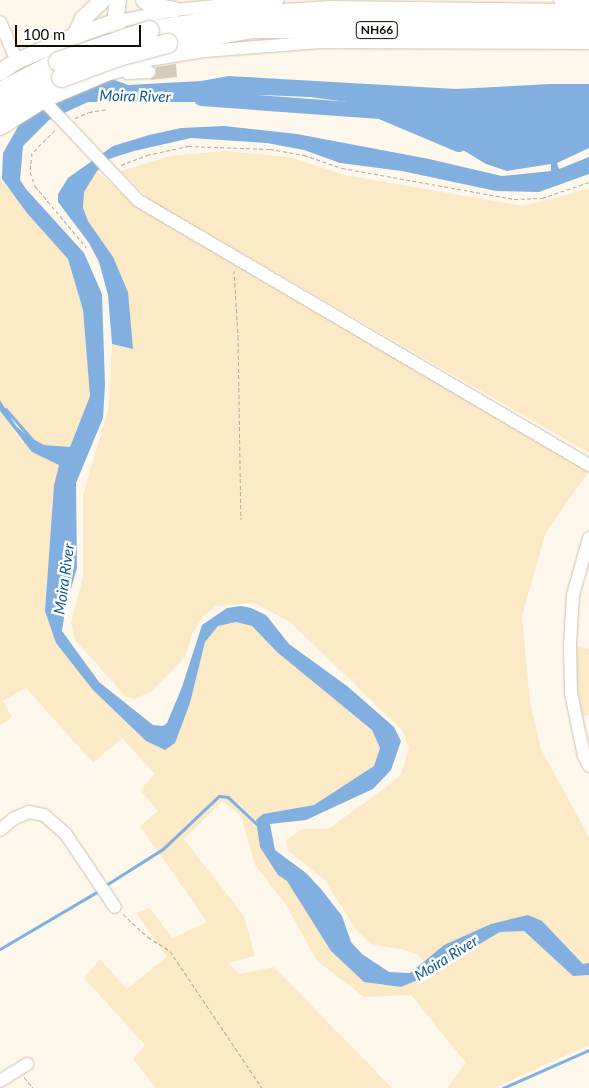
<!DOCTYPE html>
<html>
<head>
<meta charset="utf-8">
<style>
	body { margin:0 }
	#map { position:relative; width:589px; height:1088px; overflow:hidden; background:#fef8ec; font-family:Lato,sans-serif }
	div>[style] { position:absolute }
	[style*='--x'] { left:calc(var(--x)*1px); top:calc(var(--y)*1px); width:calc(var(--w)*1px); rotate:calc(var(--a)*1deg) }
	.green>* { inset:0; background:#fce9c6 }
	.water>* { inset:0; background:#81b0e0 }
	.stream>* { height:2.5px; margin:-1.25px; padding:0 1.25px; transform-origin:1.25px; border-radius:1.25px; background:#81b0e0 }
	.river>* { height:15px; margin:-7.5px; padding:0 7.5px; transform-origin:7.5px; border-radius:7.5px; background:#81b0e0 }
	.building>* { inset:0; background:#d6ccb9 }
	.path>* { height:1px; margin-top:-0.5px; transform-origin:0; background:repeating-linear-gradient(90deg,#afaaa0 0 4px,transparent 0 6.5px) }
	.roads { filter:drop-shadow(0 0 1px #cbc1ae) drop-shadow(0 0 1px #cbc1ae) }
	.minor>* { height:12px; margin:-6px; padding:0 6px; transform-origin:6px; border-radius:6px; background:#fff }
	.major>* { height:16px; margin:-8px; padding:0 8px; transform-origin:8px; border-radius:8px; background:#fff }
	.highway>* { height:19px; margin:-9.5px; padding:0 9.5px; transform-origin:9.5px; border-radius:9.5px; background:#fff }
	.bridges { filter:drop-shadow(0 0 1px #cbc1ae) drop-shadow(0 0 1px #cbc1ae) }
	.highway-bridge>* { height:19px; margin:-9.5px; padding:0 9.5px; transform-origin:9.5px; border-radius:9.5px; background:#fff }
	span { translate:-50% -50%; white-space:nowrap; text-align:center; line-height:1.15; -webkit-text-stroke:5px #fff; paint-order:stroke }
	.shield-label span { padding:1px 4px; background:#fff; border:1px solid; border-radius:4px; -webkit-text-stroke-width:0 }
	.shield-label { font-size:12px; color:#110d07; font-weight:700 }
	.water-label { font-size:15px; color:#115892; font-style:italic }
	.scale { position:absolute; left:15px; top:25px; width:126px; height:22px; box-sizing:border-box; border:2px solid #110d07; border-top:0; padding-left:6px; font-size:15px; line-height:18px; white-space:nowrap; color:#110d07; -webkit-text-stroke:4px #fff; paint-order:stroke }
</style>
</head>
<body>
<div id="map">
	<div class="green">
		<i style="clip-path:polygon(224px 151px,289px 157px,345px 175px,523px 206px,589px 189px,589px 453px,151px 201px,121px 171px,171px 156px)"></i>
		<i style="clip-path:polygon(97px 171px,140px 209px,589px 471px,546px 532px,522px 616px,530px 702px,541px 749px,589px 837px,589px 963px,584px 964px,542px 921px,444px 945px,423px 961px,418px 955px,405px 950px,371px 944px,357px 931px,324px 879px,287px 850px,286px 840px,302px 829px,328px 829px,384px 789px,401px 774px,409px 749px,402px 730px,290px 622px,254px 603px,216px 606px,203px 616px,192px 635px,185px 657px,152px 691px,135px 699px,126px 697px,75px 640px,71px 623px,83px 577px,83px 495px,109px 406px,112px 344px,133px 349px,113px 257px,88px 221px,83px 208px,84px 192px)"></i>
		<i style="clip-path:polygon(0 179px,68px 259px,83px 310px,90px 396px,70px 447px,44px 445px,28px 436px,16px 426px,0 400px)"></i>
		<i style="clip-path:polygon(0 411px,18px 436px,59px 465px,54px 485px,45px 611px,93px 690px,146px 741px,165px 750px,190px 703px,205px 642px,218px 626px,236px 622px,252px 626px,277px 652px,372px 730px,380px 748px,374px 766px,314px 805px,263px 814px,278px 875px,287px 881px,364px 982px,401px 987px,420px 979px,500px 932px,524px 931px,573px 976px,589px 975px,589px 1045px,494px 1088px,447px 1088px,466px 1063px,411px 995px,364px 997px,317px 961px,285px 903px,255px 865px,241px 816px,222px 801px,184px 839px,244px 916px,255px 956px,228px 963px,240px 974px,274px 967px,392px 1088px,156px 1088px,133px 1059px,145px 1045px,84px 978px,100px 959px,127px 989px,167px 957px,136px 913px,150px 908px,172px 938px,207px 922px,140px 826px,158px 811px,140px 790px,155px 774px,122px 738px,93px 763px,26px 688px,3px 701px,12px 717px,0 725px)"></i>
		<i style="clip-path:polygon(574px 645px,589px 649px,589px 715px,581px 717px)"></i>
	</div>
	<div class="water">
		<i style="clip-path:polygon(229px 76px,456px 89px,550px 84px,589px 84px,589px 148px,557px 163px,559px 169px,589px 157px,589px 174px,539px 192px,496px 191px,402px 171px,340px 163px,304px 150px,267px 143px,191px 138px,134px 151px,109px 159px,97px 171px,84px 192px,83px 208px,88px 221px,113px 257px,128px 292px,133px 349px,112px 344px,108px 295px,99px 262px,89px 243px,58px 202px,58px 194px,68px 178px,113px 146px,149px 135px,181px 128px,224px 126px,297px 134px,429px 159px,502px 176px,551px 171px,551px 164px,507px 171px,486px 164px,420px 124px,377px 106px,310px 97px,262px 95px,193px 102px,88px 102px,49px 120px,23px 146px,20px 180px,26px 189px,84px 253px,102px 294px,105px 385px,103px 418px,76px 483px,77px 568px,66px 605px,62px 631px,99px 682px,153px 725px,163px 726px,167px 723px,182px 687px,202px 625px,227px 608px,241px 606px,251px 608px,266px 615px,289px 644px,347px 686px,394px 727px,401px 741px,391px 770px,373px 789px,306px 820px,270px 824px,275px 850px,306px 873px,321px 889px,342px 916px,351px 942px,362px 954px,389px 972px,410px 973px,444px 945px,491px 924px,528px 915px,542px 921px,583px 964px,589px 963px,589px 975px,573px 976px,524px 931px,500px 932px,420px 979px,401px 987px,364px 982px,331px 951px,287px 881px,278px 875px,260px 847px,256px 820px,263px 814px,314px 805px,374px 766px,380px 748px,372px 730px,277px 652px,252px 626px,236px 622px,218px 626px,205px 642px,190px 703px,175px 743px,165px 750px,146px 741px,93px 690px,56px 643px,45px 611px,54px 485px,59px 465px,32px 452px,0 411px,0 400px,16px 426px,28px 436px,44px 445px,70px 447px,90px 396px,83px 310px,68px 259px,27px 213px,2px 179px,3px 153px,19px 125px,58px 101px,112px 79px,128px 85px,201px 81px)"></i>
	</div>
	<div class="stream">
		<i style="--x:6;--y:409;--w:40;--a:49"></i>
		<i style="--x:106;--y:885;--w:67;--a:-32.3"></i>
		<i style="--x:163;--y:849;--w:77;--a:-43.4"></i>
		<i style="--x:219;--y:796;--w:9;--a:6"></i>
		<i style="--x:228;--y:797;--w:41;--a:43"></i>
		<i style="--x:0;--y:949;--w:116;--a:-30.5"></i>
		<i style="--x:503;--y:1088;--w:94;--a:-23.8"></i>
	</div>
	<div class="river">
		<i style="--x:201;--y:98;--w:179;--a:4.2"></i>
		<i style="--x:380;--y:111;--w:85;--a:22.9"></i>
	</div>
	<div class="building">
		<i style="clip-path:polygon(176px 64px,177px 77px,150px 80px,156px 75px,156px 67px)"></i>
	</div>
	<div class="path">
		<i style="--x:75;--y:118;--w:15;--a:-23"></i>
		<i style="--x:89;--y:112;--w:19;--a:-9"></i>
		<i style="--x:55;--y:130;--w:33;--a:135"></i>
		<i style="--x:32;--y:153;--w:19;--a:96"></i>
		<i style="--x:30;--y:172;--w:15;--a:70"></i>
		<i style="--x:35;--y:186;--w:80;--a:50.1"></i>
		<i style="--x:121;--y:165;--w:28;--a:-21"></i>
		<i style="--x:147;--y:155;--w:42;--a:-12.4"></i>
		<i style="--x:188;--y:146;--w:82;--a:2.1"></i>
		<i style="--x:270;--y:149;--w:35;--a:10"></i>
		<i style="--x:304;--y:155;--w:40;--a:18.9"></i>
		<i style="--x:342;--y:168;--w:175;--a:10.2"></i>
		<i style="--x:514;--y:199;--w:28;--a:-2"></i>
		<i style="--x:542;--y:198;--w:50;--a:-18.8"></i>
		<i style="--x:234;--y:270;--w:66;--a:86.5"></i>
		<i style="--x:238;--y:336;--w:183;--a:89.1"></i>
		<i style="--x:123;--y:914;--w:34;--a:43"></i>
		<i style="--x:148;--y:937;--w:26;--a:32"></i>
		<i style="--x:170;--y:951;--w:165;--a:56.1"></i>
		<i style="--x:24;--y:1077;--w:14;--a:51"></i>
	</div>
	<div class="roads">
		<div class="minor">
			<i style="--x:560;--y:0;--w:29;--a:0"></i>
			<i style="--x:0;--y:22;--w:43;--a:66.4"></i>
			<i style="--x:115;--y:22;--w:60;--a:-11.5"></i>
			<i style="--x:174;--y:10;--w:104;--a:-5.5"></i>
			<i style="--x:131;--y:66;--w:13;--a:-23"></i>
			<i style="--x:143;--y:61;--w:63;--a:-9.2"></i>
			<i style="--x:205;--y:51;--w:116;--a:-4.4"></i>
			<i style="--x:321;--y:42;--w:268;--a:0.2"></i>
			<i style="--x:123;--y:70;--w:6;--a:31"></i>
			<i style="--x:128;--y:73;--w:21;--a:-3"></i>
			<i style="--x:43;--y:100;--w:139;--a:46.5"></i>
			<i style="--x:139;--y:201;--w:522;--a:30.4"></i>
			<i style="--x:589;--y:538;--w:59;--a:105.7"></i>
			<i style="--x:573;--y:595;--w:49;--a:93.5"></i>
			<i style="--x:570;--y:644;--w:49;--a:88.8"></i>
			<i style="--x:571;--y:693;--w:64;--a:78.3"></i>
			<i style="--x:584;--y:756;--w:11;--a:63"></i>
			<i style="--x:0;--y:830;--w:17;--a:-40"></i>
			<i style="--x:13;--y:819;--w:17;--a:-24"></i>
			<i style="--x:29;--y:812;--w:15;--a:11"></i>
			<i style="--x:44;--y:815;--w:28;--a:41"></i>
			<i style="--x:65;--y:833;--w:89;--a:56"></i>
			<i style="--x:0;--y:1081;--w:32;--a:-32"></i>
		</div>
		<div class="major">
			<i style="--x:144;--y:0;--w:10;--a:37"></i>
			<i style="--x:152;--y:6;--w:22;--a:10"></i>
			<i style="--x:78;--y:42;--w:7;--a:-117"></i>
			<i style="--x:75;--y:36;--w:19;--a:-65"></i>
			<i style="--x:83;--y:19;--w:28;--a:-44"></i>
			<i style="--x:0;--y:72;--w:20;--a:-33"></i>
			<i style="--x:17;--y:61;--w:63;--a:-23.3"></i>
			<i style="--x:75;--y:36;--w:42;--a:-19.3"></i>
			<i style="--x:0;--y:127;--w:51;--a:-32.1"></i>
			<i style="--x:43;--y:100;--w:72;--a:-23"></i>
			<i style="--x:109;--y:72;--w:23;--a:-15"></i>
			<i style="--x:131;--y:66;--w:47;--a:-110"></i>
			<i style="--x:115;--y:22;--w:22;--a:-82"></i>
		</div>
		<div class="highway">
			<i style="--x:149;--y:30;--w:103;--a:-8.4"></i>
			<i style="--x:251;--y:15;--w:79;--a:-3.6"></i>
			<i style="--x:330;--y:10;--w:259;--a:0.7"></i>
			<i style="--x:167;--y:43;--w:86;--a:-10"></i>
			<i style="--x:252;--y:28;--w:337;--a:0.5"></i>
			<i style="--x:0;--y:91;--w:65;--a:-27.3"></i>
			<i style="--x:0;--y:108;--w:68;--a:-26.9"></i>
		</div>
	</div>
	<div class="bridges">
		<div class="highway-bridge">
			<i style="--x:58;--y:61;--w:96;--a:-18.8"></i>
			<i style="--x:61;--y:77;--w:61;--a:-20.2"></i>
			<i style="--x:118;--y:56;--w:51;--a:-14.9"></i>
		</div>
	</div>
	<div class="shield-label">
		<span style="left:377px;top:30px">NH66</span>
	</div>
	<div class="water-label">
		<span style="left:135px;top:96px;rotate:1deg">Moira River</span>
		<span style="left:64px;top:579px;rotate:-82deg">Moira River</span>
		<span style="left:446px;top:958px;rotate:-32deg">Moira River</span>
	</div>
	<div class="scale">100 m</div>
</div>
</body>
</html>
